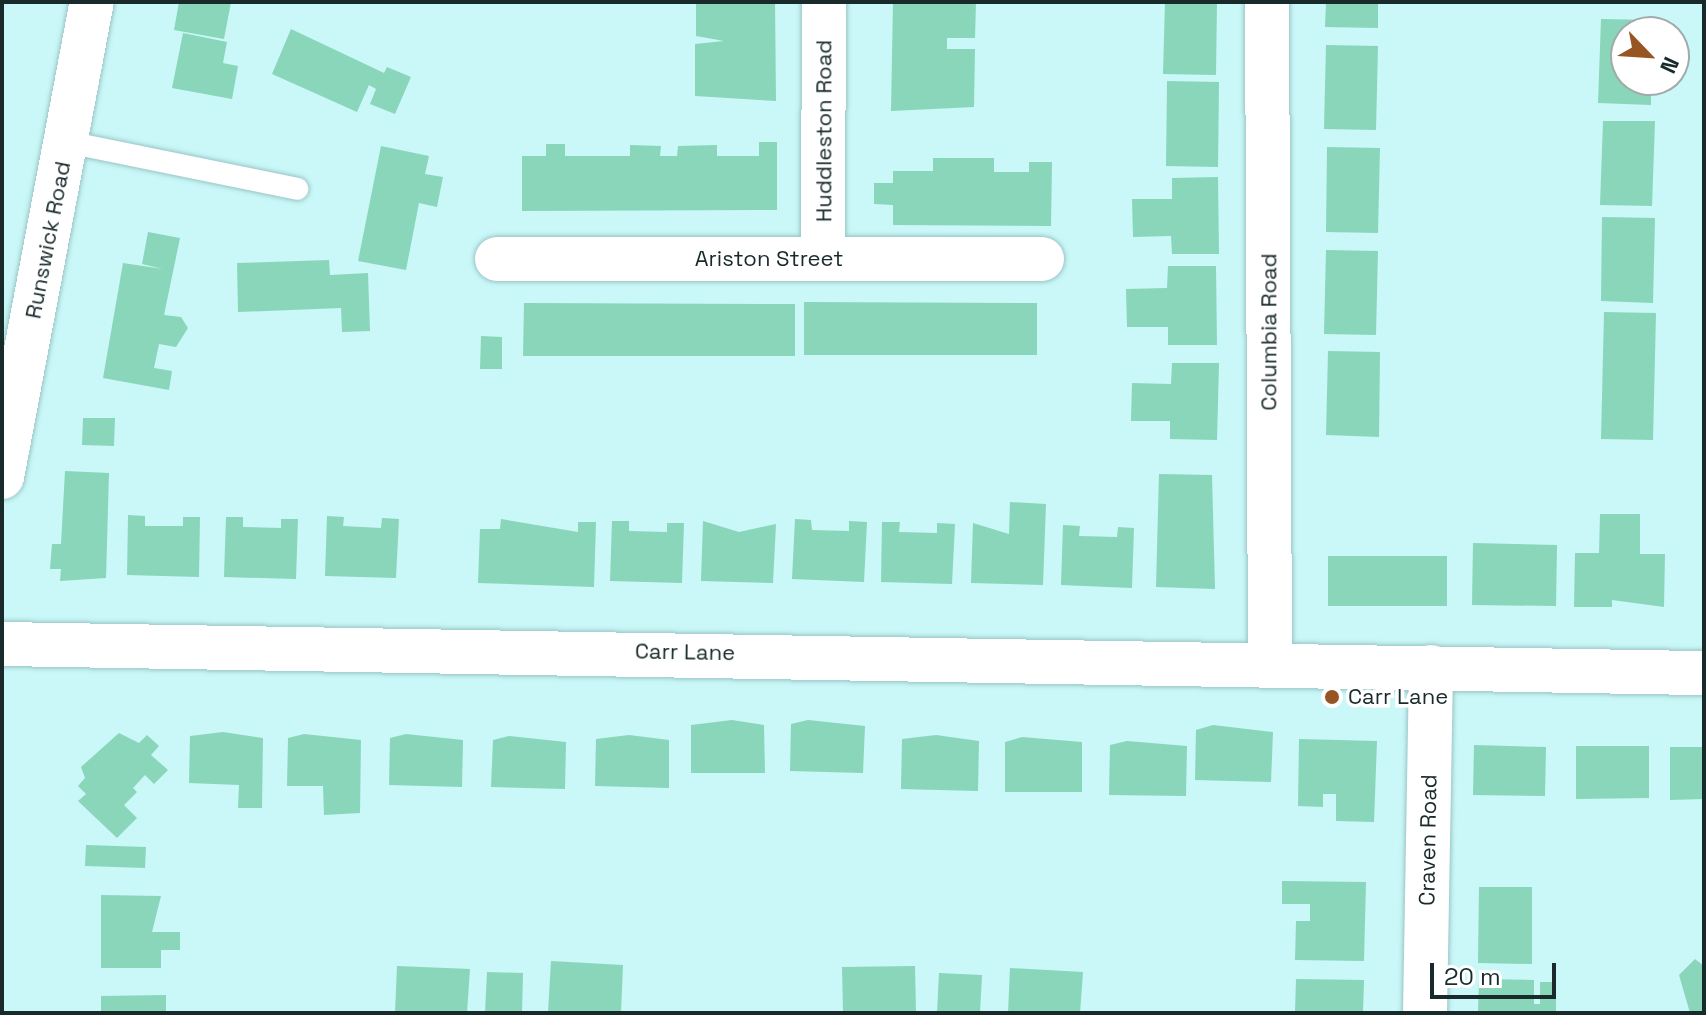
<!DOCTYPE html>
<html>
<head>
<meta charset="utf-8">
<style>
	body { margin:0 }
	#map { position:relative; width:1706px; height:1015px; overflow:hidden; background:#caf7f8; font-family:"Space Grotesk",sans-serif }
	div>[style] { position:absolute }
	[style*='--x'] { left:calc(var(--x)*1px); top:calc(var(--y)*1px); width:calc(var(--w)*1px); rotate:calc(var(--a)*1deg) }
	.building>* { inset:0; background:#89d6ba }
	.roads { filter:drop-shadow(0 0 2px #99c5c6) drop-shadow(0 0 2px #99c5c6) }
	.service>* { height:22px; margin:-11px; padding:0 11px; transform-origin:11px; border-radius:11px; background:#fff }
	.minor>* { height:44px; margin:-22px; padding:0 22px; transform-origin:22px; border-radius:22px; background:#fff }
	.tertiary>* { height:44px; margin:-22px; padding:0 22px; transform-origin:22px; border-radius:22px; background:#fff }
	.dots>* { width:22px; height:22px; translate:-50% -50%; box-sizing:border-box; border:4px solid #fff; border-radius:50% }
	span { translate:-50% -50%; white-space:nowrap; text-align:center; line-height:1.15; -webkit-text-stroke:7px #fff; paint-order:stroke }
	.street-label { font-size:22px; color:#192a2b }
	.poi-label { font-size:22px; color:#192a2b }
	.left { translate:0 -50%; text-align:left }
	.frame { position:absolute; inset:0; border:4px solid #192a2b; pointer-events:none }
	.north { position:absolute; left:1610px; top:16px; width:80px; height:80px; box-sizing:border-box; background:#fff; border:2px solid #a3aaaa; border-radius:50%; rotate:115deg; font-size:22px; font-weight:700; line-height:32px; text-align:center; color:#192a2b }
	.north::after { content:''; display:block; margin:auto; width:28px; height:36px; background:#985524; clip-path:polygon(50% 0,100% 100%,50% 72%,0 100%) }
	.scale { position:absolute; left:1430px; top:963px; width:126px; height:36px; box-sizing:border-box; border:4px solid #192a2b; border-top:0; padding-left:10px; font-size:24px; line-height:28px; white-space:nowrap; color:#192a2b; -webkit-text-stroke:6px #fff; paint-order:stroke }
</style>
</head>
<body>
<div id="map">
	<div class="building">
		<i style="clip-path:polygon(179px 2px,231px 2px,224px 39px,174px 30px)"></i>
		<i style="clip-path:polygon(696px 2px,775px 2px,776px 101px,695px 96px,695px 44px,724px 41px,696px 36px)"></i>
		<i style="clip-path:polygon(893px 2px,976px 2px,975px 38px,947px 38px,947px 49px,975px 49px,974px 107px,891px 111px)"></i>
		<i style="clip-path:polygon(1165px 2px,1217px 2px,1216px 75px,1163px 74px)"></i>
		<i style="clip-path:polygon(1326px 2px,1378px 2px,1378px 28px,1325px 27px)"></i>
		<i style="clip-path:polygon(1601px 19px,1653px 20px,1652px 32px,1626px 32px,1626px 80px,1651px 80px,1651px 105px,1598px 103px)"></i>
		<i style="clip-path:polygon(291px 29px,384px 73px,387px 67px,411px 77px,395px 114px,370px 104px,376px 89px,369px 85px,357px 112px,272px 74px)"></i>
		<i style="clip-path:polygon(183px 33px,227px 42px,223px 63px,238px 66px,232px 99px,172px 88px)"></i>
		<i style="clip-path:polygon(1326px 45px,1378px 46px,1376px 130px,1324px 129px)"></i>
		<i style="clip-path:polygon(1167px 81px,1219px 82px,1218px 167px,1166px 166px)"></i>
		<i style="clip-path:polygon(1603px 121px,1655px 121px,1652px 206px,1600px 205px)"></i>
		<i style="clip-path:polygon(759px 142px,777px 142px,777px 210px,522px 211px,522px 156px,546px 156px,546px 144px,565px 144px,565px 156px,630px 156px,630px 145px,661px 146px,660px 156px,677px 156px,678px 146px,717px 145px,717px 156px,759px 156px)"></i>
		<i style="clip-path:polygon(381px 146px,429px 156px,425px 174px,443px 177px,437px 207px,419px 203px,406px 270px,358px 261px)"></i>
		<i style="clip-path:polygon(1327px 147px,1380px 148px,1378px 233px,1326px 232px)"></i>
		<i style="clip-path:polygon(933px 158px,994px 158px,994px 172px,1029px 172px,1029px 162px,1052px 162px,1051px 226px,893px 225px,893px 205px,874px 204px,874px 183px,893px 183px,893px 171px,933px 171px)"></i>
		<i style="clip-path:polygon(1218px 177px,1219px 254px,1172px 254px,1171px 236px,1133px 237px,1132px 199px,1172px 199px,1172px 178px)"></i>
		<i style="clip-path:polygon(1602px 217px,1655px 218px,1653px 303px,1601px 301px)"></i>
		<i style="clip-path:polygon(148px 232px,180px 238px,164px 315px,181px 317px,188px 328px,176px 347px,159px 344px,154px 368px,172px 371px,169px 390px,103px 378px,123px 263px,163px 269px,142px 264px)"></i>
		<i style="clip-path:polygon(1326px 250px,1378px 251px,1376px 335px,1324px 334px)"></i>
		<i style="clip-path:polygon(329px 260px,330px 275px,368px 273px,370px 331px,342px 332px,341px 308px,238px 312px,237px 263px)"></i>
		<i style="clip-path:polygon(1168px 266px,1216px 266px,1217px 345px,1168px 345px,1168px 327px,1127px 327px,1126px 289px,1167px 288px)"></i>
		<i style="clip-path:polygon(804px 302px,1037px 303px,1037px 355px,804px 355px)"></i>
		<i style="clip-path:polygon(524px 303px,795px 304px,795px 356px,523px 356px)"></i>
		<i style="clip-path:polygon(1604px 312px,1656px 313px,1653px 440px,1601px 439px)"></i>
		<i style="clip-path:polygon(481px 336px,502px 337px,502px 369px,480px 369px)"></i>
		<i style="clip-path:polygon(1328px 351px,1380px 352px,1379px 437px,1326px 435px)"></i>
		<i style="clip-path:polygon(1172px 363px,1219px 363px,1217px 440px,1170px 439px,1170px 421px,1131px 421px,1132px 383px,1171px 384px)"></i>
		<i style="clip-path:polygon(83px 418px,115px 418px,114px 446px,82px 445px)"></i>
		<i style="clip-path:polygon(65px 471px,109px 473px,106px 578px,60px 581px,61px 569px,50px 569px,52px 544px,61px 544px)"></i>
		<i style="clip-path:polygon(1159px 474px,1212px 475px,1215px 589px,1156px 587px)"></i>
		<i style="clip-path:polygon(1010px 502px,1046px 504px,1043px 585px,971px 583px,973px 523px,1009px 534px)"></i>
		<i style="clip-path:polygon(1600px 514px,1640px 514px,1640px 554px,1665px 554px,1664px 607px,1612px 600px,1612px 607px,1574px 607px,1575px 553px,1599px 553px)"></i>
		<i style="clip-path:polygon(128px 515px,145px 516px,145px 526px,183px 526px,183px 517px,200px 517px,199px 577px,127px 575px)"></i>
		<i style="clip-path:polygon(327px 516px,344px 517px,343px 526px,381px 528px,382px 518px,399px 519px,396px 578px,325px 576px)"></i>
		<i style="clip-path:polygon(226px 517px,243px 517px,243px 527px,281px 528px,281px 519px,298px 519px,296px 579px,224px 577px)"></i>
		<i style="clip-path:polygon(501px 519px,578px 532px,578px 522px,596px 522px,594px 587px,478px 583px,480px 529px,500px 529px)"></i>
		<i style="clip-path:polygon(795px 519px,811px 520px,812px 530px,849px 531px,849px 521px,867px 522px,864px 582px,792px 579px)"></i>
		<i style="clip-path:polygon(612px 521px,629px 521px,629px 531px,667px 532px,667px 523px,684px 523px,682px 583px,610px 581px)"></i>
		<i style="clip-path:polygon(703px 521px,739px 532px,776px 524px,773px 583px,701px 581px)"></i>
		<i style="clip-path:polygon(882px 522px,900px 522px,899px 532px,937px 533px,937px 523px,955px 524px,952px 584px,881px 582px)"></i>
		<i style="clip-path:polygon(1063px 525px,1080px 526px,1079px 536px,1117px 537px,1118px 527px,1134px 528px,1132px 588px,1061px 585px)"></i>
		<i style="clip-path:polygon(1473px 543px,1557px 545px,1556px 606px,1472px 605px)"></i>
		<i style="clip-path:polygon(1328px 556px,1447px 556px,1447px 606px,1328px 606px)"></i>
		<i style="clip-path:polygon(732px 720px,764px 725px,765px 773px,691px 773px,691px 725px)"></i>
		<i style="clip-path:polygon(808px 720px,865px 726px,863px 773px,790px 771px,791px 724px)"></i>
		<i style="clip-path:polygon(1213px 725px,1273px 732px,1271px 782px,1195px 780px,1196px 730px)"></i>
		<i style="clip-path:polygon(223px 732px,263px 738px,262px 808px,238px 808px,239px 785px,189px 783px,190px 736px)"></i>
		<i style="clip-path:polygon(119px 733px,139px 743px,147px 735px,159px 746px,151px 755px,168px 770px,154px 784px,145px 775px,133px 788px,137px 792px,124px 805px,137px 818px,117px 838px,78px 801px,86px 794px,78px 786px,85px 778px,81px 767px)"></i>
		<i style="clip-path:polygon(304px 734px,361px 740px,360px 813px,324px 815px,323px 786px,287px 786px,288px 738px)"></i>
		<i style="clip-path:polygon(406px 734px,463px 740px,462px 787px,389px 785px,390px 738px)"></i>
		<i style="clip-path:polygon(629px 735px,669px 740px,669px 788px,595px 786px,596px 739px)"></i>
		<i style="clip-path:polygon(936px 735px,979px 741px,978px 791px,901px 789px,902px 739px)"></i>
		<i style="clip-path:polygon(509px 736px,566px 742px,565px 789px,491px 787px,493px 740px)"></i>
		<i style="clip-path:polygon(1022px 737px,1082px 742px,1082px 792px,1005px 792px,1005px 742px)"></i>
		<i style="clip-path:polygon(1299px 739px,1377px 741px,1374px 822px,1336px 821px,1336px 794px,1323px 794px,1323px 807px,1298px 806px)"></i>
		<i style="clip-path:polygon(1127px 741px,1187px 746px,1186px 796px,1109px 795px,1110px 745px)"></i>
		<i style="clip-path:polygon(1474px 745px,1546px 747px,1545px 796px,1473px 795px)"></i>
		<i style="clip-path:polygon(1576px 746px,1649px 746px,1649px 798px,1576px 799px)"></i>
		<i style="clip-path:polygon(1670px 747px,1704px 747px,1704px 799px,1670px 800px)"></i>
		<i style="clip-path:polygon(86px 845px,146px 847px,145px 868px,85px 866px)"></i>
		<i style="clip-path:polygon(1282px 881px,1366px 882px,1364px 961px,1295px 960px,1296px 921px,1310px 921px,1310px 904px,1282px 904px)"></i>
		<i style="clip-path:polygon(1479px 887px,1532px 887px,1532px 964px,1478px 963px)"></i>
		<i style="clip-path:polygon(101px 895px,161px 896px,152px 932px,180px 932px,180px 950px,161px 950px,161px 968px,101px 968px)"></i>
		<i style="clip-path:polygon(1695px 959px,1704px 966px,1704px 1013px,1690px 1013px,1679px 975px)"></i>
		<i style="clip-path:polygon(551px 961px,623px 965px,621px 1013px,548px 1012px)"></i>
		<i style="clip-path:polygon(397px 966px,470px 969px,467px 1013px,395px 1013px)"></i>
		<i style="clip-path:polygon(915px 966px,916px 1013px,843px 1013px,842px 967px)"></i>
		<i style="clip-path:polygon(1010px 968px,1083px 972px,1080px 1013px,1008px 1013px)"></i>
		<i style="clip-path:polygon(487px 972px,523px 973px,522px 1013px,485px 1013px)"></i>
		<i style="clip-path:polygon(939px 973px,982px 975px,980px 1013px,937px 1013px)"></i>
		<i style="clip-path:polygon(1296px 979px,1364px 980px,1363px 1013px,1295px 1013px)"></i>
		<i style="clip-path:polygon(1479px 979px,1534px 980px,1534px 1004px,1540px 1004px,1540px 982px,1556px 982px,1556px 1013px,1478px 1013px)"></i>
		<i style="clip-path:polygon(166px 995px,166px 1013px,101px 1013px,101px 996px)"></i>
	</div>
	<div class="roads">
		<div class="service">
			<i style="--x:67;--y:142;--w:235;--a:11.5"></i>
		</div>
		<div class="minor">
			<i style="--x:1267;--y:2;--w:660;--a:89.74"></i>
			<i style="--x:497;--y:259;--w:545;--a:0"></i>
			<i style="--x:823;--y:259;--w:257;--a:-89.8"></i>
			<i style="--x:2;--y:477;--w:483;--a:-79.3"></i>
			<i style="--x:1425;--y:1013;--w:346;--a:-89"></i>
		</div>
		<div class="tertiary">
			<i style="--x:2;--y:644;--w:1702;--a:0.98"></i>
		</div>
	</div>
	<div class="dots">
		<i style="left:1332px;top:697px;background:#985524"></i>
	</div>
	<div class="street-label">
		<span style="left:824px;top:131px;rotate:-90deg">Huddleston Road</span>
		<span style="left:48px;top:240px;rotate:-79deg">Runswick Road</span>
		<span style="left:769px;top:259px">Ariston Street</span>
		<span style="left:1269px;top:332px;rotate:-90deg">Columbia Road</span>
		<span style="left:685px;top:652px;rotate:1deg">Carr Lane</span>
		<span style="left:1428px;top:840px;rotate:-89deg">Craven Road</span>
	</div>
	<div class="poi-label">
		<span class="left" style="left:1348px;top:697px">Carr Lane</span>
	</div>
	<div class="frame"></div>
	<div class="north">N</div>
	<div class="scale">20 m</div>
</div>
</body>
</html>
